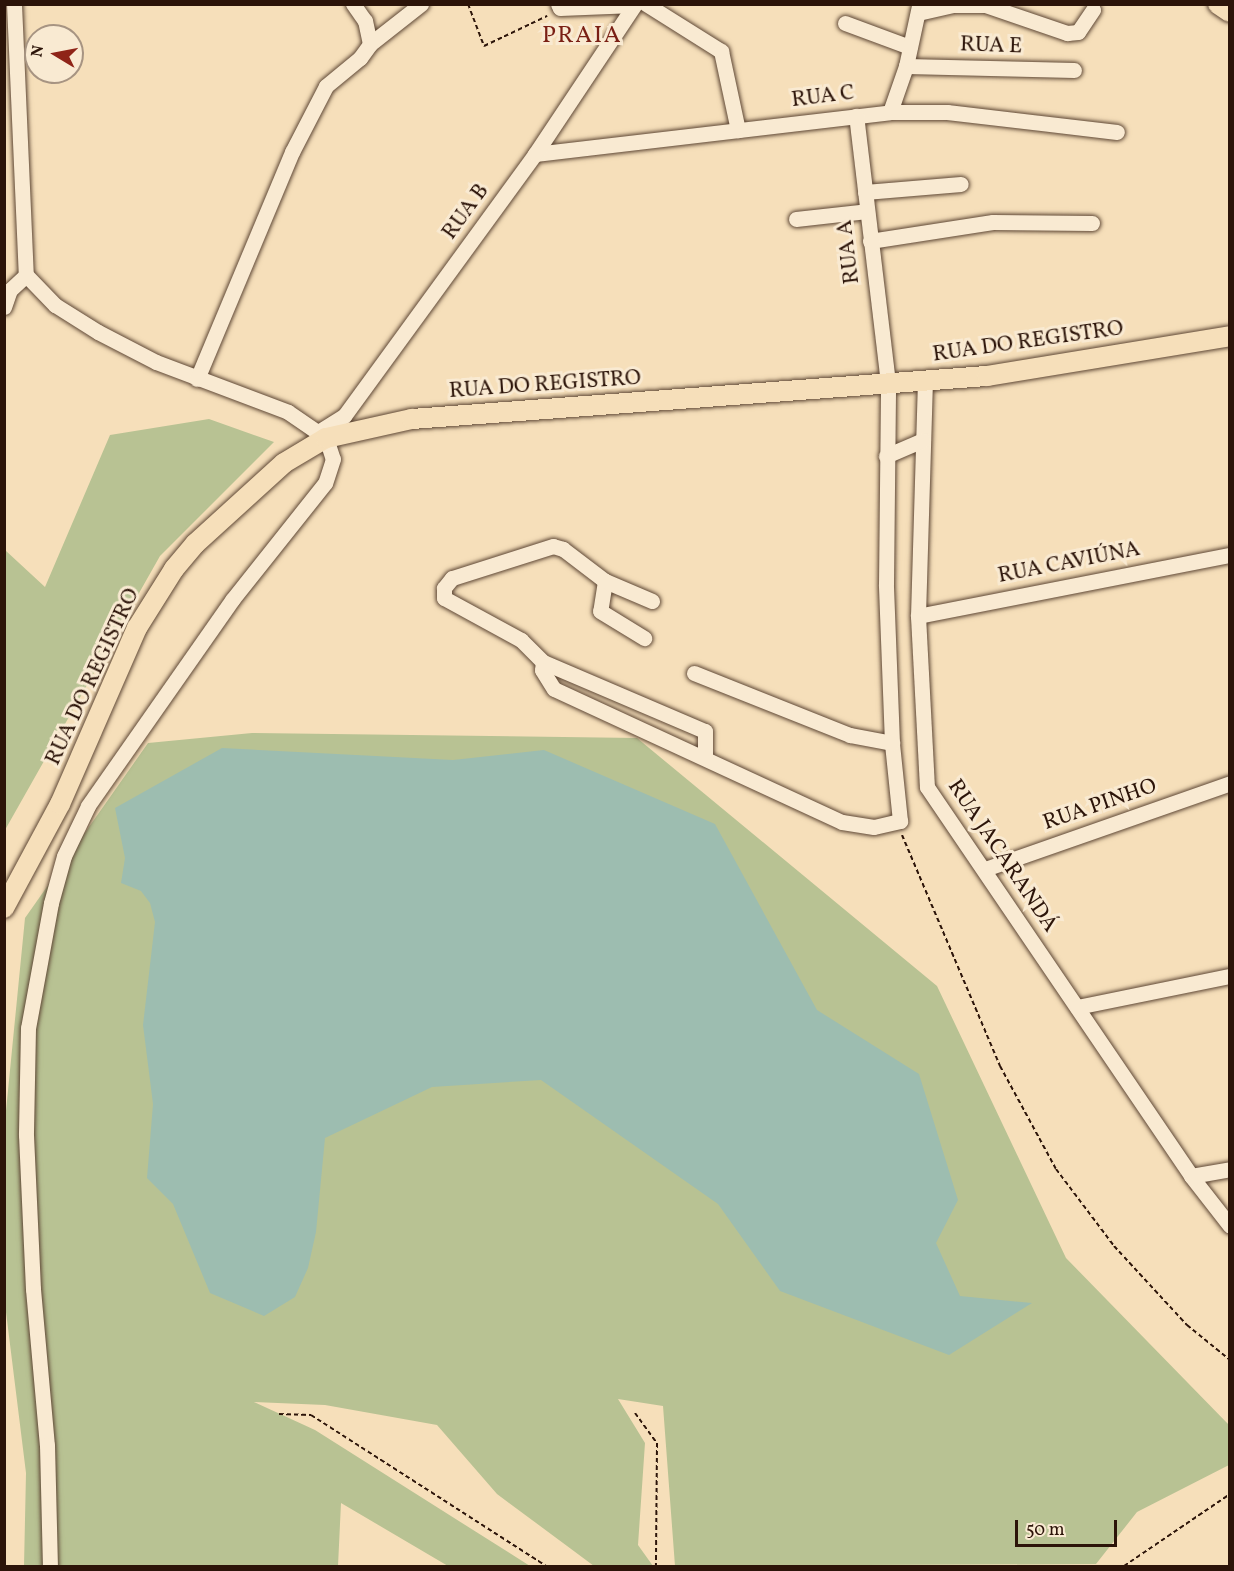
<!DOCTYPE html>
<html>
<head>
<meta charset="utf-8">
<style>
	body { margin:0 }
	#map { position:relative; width:1234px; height:1571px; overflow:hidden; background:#f6dfba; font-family:Vollkorn,serif }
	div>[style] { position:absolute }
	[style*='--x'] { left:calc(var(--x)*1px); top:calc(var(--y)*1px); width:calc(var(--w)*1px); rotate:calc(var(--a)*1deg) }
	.green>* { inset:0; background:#b8c293 }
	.water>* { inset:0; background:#9dbdb0 }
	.path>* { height:2px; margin-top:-1px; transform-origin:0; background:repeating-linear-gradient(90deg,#2c1409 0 4.5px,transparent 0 7.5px) }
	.roads { filter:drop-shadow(0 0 2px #5e4735) drop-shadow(0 0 2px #5e4735) }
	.minor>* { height:15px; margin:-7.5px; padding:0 7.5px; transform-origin:7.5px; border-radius:7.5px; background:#f9ead2 }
	.major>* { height:20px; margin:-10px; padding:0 10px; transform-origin:10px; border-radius:10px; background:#f6dfba }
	span { translate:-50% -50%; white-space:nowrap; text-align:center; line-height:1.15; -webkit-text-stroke:6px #f9ead2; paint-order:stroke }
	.street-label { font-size:22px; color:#2c1409 }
	.neighbourhood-label { font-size:24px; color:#7a1f14; letter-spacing:1.5px }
	.frame { position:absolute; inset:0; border:6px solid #2c1409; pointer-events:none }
	.north { position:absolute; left:24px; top:24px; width:60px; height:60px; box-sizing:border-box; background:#f9ead2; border:2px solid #a79482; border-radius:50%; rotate:280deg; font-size:16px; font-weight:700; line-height:24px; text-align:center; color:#2c1409 }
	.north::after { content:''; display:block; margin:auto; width:21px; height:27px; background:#8f2418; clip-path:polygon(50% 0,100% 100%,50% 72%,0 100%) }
	.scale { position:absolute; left:1015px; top:1520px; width:102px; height:27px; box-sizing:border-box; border:3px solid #2c1409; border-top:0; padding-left:8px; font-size:18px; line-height:21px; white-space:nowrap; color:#2c1409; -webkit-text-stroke:4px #f9ead2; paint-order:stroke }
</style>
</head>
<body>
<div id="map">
	<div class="green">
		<i style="clip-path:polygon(209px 419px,274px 442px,160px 556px,5px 830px,5px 550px,45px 587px,110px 435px)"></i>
		<i style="clip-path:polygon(252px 733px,637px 738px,937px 986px,1066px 1258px,1229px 1425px,1229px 1465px,1137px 1512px,1096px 1564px,675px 1566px,663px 1406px,618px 1399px,645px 1443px,638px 1545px,653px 1566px,594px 1566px,497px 1494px,437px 1425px,325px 1405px,254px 1402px,315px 1430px,530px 1566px,448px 1566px,341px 1503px,338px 1566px,24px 1566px,26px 1473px,4px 1296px,4px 1131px,25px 918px,148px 743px)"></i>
	</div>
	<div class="water">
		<i style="clip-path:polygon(222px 748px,453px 760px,544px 750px,715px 824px,817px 1010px,919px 1074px,958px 1200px,936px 1243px,960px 1296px,1032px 1303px,949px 1355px,780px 1291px,718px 1204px,541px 1080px,432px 1087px,325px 1138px,316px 1232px,308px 1268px,295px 1297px,264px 1316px,210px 1293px,173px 1204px,147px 1178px,153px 1104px,143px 1025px,155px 922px,150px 903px,141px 891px,121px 883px,125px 858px,115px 808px)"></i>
	</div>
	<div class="path">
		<i style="--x:468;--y:4;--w:45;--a:69.1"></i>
		<i style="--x:484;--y:46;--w:70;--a:-25.5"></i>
		<i style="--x:902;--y:835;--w:251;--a:67"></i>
		<i style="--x:1000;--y:1066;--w:117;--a:61.5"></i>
		<i style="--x:1056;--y:1169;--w:96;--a:53"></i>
		<i style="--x:1114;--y:1246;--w:108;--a:47.3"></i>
		<i style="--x:1187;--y:1325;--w:55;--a:39.1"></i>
		<i style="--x:635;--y:1413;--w:37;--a:54"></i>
		<i style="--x:657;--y:1443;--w:123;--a:90.5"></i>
		<i style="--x:279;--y:1414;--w:32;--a:2"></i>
		<i style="--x:311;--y:1415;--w:279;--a:32.7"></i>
		<i style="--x:1124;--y:1566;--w:128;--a:-34.2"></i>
	</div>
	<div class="roads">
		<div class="minor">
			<i style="--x:14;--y:4;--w:271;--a:87.5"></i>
			<i style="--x:26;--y:275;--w:42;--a:46"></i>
			<i style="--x:55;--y:305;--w:51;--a:32.1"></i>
			<i style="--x:98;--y:332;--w:65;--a:27.3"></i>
			<i style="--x:156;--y:362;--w:141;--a:20.7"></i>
			<i style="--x:288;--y:412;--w:46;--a:34.4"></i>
			<i style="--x:326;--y:438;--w:22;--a:72"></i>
			<i style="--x:333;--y:459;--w:25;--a:108"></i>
			<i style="--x:325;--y:483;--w:149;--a:128.5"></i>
			<i style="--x:232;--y:600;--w:251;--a:125"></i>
			<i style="--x:88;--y:806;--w:55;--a:115.6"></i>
			<i style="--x:64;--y:856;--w:49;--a:105.5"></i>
			<i style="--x:51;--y:903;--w:127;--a:100.4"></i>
			<i style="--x:28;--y:1028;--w:107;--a:91.1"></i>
			<i style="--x:26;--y:1135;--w:154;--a:87.4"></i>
			<i style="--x:33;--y:1289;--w:157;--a:84.9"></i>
			<i style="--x:47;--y:1445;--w:121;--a:88.6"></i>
			<i style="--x:558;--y:4;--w:4;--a:63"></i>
			<i style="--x:560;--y:8;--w:74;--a:-2.3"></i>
			<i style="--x:646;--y:4;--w:89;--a:32.1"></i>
			<i style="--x:721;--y:51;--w:81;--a:77.9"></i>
			<i style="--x:918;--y:13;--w:35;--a:-13"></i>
			<i style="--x:952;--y:5;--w:33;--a:0"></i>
			<i style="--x:985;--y:5;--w:87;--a:18.9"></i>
			<i style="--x:1067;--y:33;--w:11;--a:-5"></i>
			<i style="--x:1078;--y:32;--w:27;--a:-56"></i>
			<i style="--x:845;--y:23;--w:69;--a:20.3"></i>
			<i style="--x:370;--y:44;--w:65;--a:-38.1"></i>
			<i style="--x:906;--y:66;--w:168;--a:1.4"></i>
			<i style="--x:890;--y:112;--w:49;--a:-70.8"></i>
			<i style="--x:906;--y:66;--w:61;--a:-77.8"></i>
			<i style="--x:535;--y:154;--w:357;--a:-6.7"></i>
			<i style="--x:890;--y:112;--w:57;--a:0"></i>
			<i style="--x:947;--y:112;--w:171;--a:6.7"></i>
			<i style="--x:865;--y:192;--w:96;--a:-4.8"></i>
			<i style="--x:796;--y:219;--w:71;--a:-6.4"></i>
			<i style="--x:870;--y:241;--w:124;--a:-8.8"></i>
			<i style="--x:993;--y:222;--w:99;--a:0.6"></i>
			<i style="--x:4;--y:307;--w:18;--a:-71"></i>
			<i style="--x:10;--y:290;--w:22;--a:-43"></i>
			<i style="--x:197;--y:379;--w:246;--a:-67.3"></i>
			<i style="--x:292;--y:152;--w:74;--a:-62.7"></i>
			<i style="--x:326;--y:86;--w:44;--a:-39.5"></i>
			<i style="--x:360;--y:58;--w:17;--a:-54"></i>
			<i style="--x:370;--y:44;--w:24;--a:-102"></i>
			<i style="--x:365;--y:21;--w:21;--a:-125"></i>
			<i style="--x:925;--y:380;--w:236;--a:91.7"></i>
			<i style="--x:918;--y:616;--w:171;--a:87"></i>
			<i style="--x:927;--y:787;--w:470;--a:55.8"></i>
			<i style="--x:1191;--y:1176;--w:63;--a:52"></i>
			<i style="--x:318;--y:432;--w:31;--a:-32"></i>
			<i style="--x:344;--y:416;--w:324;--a:-53.9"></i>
			<i style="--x:535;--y:154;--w:180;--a:-56.3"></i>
			<i style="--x:886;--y:456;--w:40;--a:-23.4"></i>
			<i style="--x:605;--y:581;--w:30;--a:99"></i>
			<i style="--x:600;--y:611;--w:52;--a:31.5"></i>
			<i style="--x:652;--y:601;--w:51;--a:-156.9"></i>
			<i style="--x:605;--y:581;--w:53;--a:-142.7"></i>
			<i style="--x:563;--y:549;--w:10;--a:-163"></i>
			<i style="--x:553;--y:546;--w:106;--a:162.4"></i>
			<i style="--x:452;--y:578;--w:13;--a:129"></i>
			<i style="--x:444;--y:588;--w:10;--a:90"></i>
			<i style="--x:444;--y:598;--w:88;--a:28.6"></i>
			<i style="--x:521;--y:640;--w:31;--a:45"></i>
			<i style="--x:543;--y:662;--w:176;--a:23.1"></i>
			<i style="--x:705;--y:731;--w:25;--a:90"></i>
			<i style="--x:918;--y:616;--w:318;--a:-11.1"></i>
			<i style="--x:543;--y:662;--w:8;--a:97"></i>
			<i style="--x:542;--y:670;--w:22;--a:58"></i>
			<i style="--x:554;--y:689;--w:317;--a:24.8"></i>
			<i style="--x:842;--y:822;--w:32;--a:9"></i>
			<i style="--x:874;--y:827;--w:27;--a:-13"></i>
			<i style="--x:900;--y:821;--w:78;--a:-95.9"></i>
			<i style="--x:892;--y:743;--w:159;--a:-92.2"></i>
			<i style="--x:886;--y:584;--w:201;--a:-89.4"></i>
			<i style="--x:888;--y:383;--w:269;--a:-96.8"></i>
			<i style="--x:694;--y:673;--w:168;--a:21.7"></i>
			<i style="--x:850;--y:735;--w:43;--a:10.8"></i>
			<i style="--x:985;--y:869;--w:260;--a:-19.3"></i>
			<i style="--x:1077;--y:1007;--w:156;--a:-11.5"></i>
			<i style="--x:1191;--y:1176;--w:40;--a:-10"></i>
		</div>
		<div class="major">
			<i style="--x:1218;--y:4;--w:14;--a:34"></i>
			<i style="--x:4;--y:908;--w:118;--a:-61.7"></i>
			<i style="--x:60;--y:804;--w:192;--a:-66.4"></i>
			<i style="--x:137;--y:628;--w:70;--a:-57.9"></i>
			<i style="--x:174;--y:569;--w:33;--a:-50"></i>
			<i style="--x:195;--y:544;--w:120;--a:-42.3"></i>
			<i style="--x:284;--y:463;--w:49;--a:-30.8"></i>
			<i style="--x:326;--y:438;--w:88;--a:-12.5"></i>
			<i style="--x:412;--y:419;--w:577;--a:-4.28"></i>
			<i style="--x:987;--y:376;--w:246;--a:-9.3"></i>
		</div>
	</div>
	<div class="street-label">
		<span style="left:991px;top:46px;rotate:2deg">RUA E</span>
		<span style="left:823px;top:97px;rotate:-7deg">RUA C</span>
		<span style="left:466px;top:212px;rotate:-54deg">RUA B</span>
		<span style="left:849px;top:252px;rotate:-97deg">RUA A</span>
		<span style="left:1028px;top:342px;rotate:-8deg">RUA DO REGISTRO</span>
		<span style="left:545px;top:385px;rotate:-4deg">RUA DO REGISTRO</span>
		<span style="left:1069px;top:563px;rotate:-11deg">RUA CAVIÚNA</span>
		<span style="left:93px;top:677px;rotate:-65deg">RUA DO REGISTRO</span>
		<span style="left:1100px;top:805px;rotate:-19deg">RUA PINHO</span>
		<span style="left:1002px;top:856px;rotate:56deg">RUA JACARANDÁ</span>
	</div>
	<div class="neighbourhood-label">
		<span style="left:582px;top:37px">PRAIA</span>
	</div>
	<div class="frame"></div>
	<div class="north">N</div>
	<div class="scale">50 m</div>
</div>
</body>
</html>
